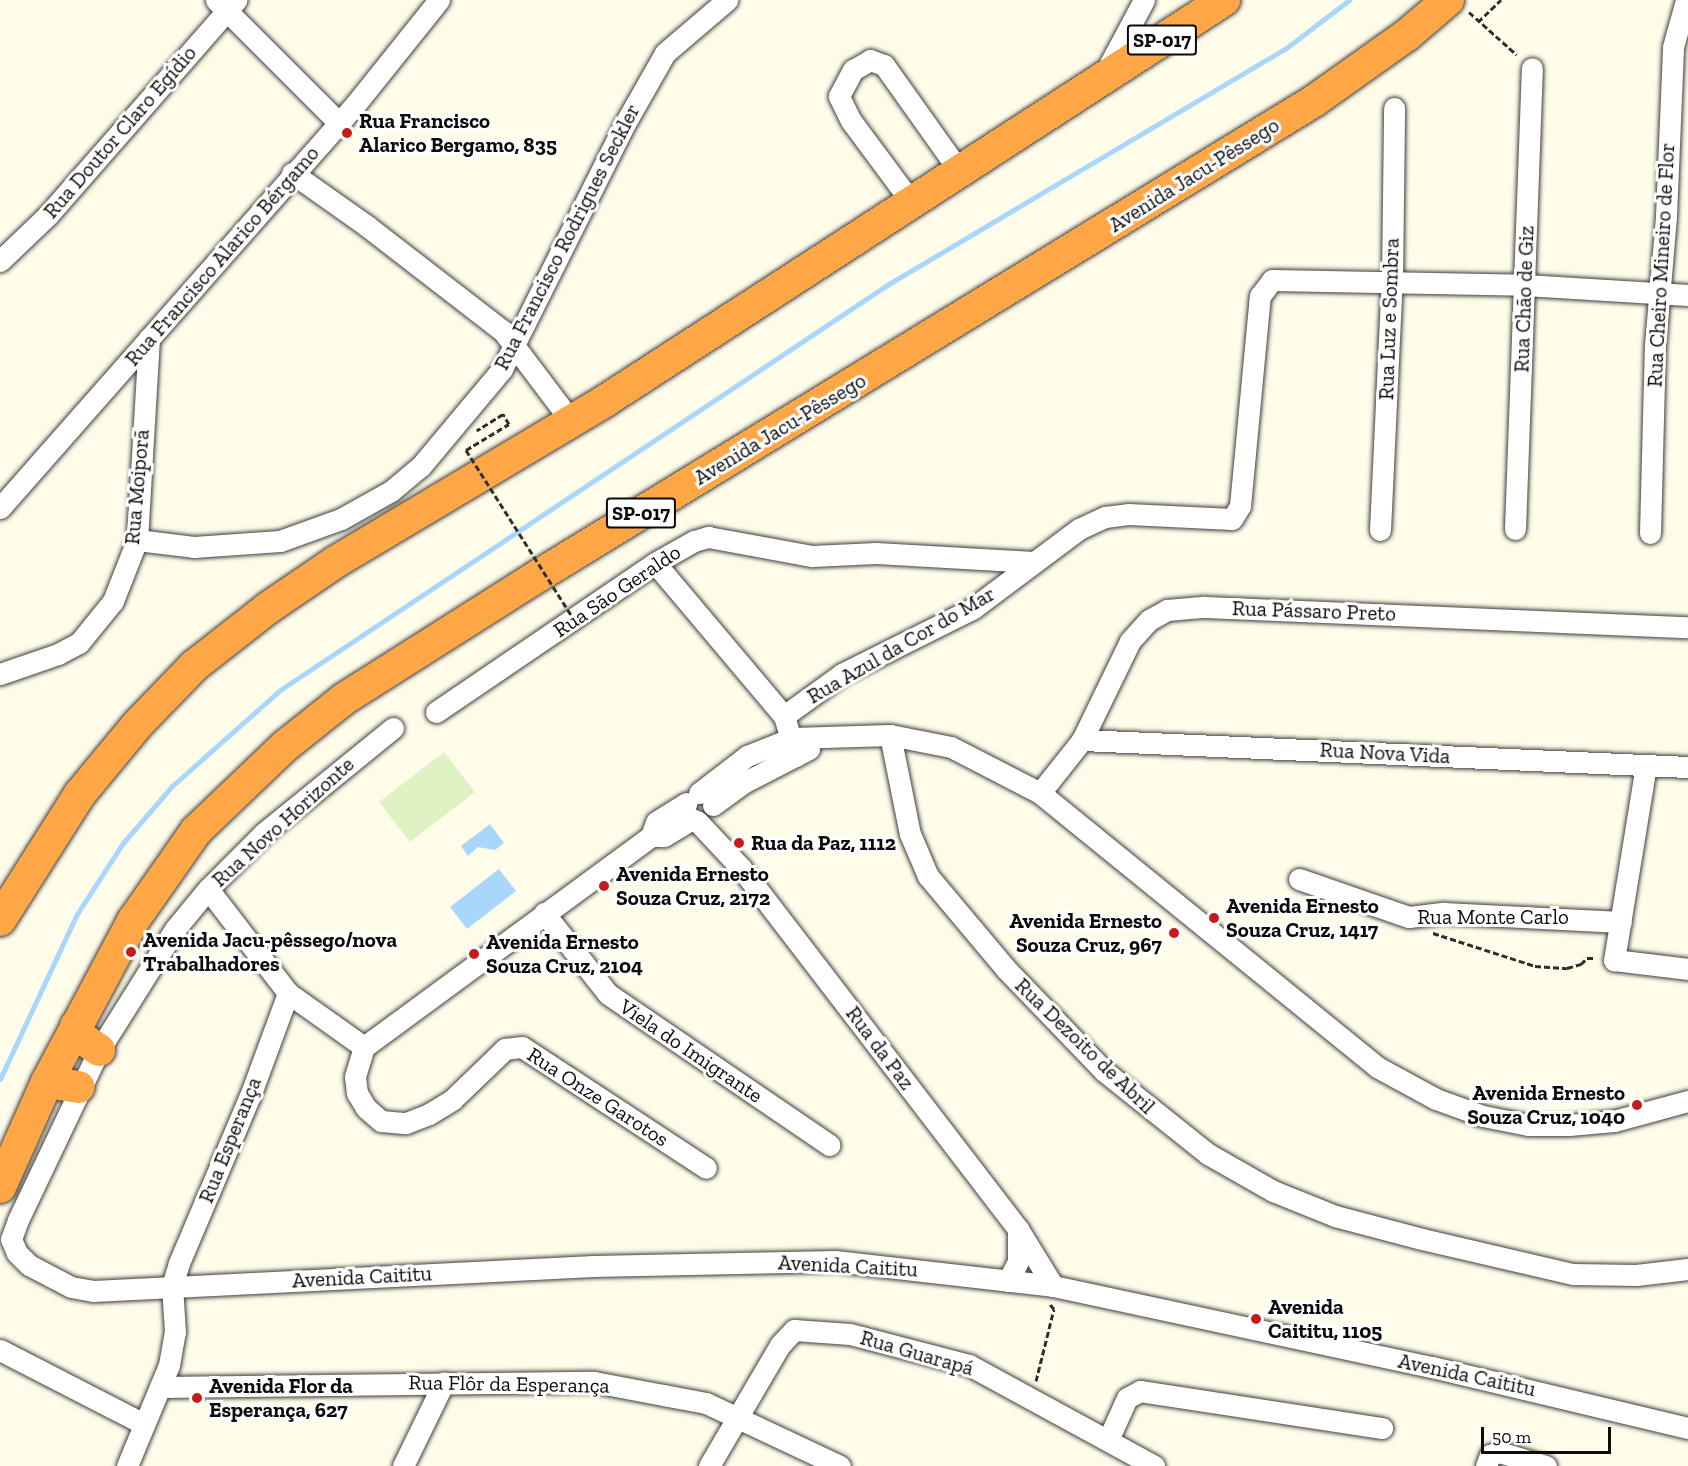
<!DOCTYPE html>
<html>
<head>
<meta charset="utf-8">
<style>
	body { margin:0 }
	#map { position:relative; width:1688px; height:1466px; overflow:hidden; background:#fffce9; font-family:"Zilla Slab",serif }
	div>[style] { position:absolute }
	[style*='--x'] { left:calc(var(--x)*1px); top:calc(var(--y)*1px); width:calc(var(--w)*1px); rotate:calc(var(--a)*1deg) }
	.pitch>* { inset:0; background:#dff2c3 }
	.water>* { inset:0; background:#a9d7fb }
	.stream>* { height:5px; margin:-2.5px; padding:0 2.5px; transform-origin:2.5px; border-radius:2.5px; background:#a9d7fb }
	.path>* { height:3px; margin-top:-1.5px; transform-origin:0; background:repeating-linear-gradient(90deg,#2d2d2d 0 6px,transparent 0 9px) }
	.roads { filter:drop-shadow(0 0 2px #3e3e3e) drop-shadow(0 0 2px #3e3e3e) }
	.minor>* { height:21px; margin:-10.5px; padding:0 10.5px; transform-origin:10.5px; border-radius:10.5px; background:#fff }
	.highway>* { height:32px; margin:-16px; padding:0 16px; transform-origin:16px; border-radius:16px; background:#ffa647 }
	.path-bridge>* { height:3px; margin-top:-1.5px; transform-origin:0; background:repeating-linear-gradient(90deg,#2d2d2d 0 6px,transparent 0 9px) }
	.dots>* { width:16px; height:16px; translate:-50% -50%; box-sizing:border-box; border:3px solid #fff; border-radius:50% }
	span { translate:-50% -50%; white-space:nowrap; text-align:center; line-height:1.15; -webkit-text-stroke:6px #fff; paint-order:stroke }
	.shield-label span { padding:2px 4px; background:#fff; border:2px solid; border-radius:4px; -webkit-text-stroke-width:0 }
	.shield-label { font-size:20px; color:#0b0b0b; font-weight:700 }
	.poi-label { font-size:21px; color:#0b0b0b; font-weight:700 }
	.left { translate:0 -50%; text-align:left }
	.right { translate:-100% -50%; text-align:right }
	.street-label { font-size:21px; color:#0b0b0b }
	.scale { position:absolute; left:1481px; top:1427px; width:130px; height:27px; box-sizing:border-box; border:3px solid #0b0b0b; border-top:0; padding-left:8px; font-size:18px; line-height:21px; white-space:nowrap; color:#0b0b0b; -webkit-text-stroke:4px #fff; paint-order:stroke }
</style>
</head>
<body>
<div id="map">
	<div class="pitch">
		<i style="clip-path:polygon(444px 752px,475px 792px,410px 842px,379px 802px)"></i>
	</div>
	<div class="water">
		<i style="clip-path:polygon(490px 824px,504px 843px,495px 850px,478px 847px,468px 856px,461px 846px)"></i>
		<i style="clip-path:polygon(499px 869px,516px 891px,467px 929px,450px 907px)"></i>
	</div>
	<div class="stream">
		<i style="--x:0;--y:1079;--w:182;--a:-65"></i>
		<i style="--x:77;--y:914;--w:85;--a:-57.1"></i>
		<i style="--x:123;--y:843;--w:75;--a:-49.3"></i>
		<i style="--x:172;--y:786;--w:144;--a:-41.6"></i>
		<i style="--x:280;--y:690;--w:730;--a:-33.71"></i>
		<i style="--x:887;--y:285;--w:463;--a:-30.7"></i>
		<i style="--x:1285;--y:49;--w:81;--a:-37.4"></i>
	</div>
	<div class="path">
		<i style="--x:1469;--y:12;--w:64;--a:41.9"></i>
		<i style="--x:1478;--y:22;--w:32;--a:-44"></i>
		<i style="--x:466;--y:450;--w:50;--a:-31.2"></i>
		<i style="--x:509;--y:424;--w:12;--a:-121"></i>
		<i style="--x:503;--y:414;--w:31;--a:148"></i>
		<i style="--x:1433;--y:933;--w:107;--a:17.9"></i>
		<i style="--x:1535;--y:966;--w:32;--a:4"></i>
		<i style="--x:1567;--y:968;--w:15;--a:-16"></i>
		<i style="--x:1581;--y:964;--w:8;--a:-45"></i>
		<i style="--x:1587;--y:958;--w:8;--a:0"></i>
		<i style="--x:1036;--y:1381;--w:74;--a:-76"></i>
		<i style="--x:1054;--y:1309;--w:6;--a:-129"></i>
	</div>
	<div class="roads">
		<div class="minor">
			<i style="--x:216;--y:0;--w:173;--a:45"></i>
			<i style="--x:1105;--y:73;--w:83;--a:-61.9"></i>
			<i style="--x:292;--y:173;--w:92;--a:35.2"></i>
			<i style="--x:367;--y:226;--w:172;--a:37.7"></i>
			<i style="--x:503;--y:331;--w:113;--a:52.9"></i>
			<i style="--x:912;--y:203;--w:102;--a:-126.6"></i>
			<i style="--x:851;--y:121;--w:28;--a:-116"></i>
			<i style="--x:839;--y:96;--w:30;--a:-62"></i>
			<i style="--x:853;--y:70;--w:20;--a:-30"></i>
			<i style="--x:870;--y:60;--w:15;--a:20"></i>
			<i style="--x:884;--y:65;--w:131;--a:54.6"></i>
			<i style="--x:0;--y:261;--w:66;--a:-43.8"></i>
			<i style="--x:48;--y:215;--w:286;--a:-48.8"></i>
			<i style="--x:0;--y:508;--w:536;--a:-48.63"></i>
			<i style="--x:354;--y:106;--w:136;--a:-51.3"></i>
			<i style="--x:1515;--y:529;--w:461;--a:-87.9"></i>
			<i style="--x:1380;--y:530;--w:250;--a:-87.3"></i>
			<i style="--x:1392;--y:280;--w:172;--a:-89.3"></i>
			<i style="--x:1650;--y:533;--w:188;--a:-88.5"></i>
			<i style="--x:1655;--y:345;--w:129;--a:-85.1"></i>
			<i style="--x:1666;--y:216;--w:169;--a:-87.6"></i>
			<i style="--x:1673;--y:47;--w:49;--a:-74.5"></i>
			<i style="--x:137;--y:540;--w:57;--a:7"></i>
			<i style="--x:194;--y:547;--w:86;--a:-4"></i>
			<i style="--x:280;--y:541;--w:65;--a:-19.8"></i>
			<i style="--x:341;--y:519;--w:57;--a:-29.2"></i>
			<i style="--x:391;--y:491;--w:39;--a:-40"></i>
			<i style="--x:421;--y:466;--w:126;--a:-50.1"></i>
			<i style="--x:502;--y:369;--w:271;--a:-63.4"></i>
			<i style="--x:623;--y:127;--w:85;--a:-60.4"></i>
			<i style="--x:665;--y:53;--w:82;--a:-40.5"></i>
			<i style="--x:655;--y:563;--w:200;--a:49.9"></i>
			<i style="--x:0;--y:674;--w:61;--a:-19"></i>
			<i style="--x:58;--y:654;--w:24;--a:-28"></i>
			<i style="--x:79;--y:643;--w:54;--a:-51"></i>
			<i style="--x:113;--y:601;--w:66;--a:-68.5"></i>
			<i style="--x:137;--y:540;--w:202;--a:-86.6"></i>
			<i style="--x:436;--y:712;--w:265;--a:-34.2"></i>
			<i style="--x:655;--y:563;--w:45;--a:-29.4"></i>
			<i style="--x:694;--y:541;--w:15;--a:-16"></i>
			<i style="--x:708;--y:537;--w:106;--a:10.4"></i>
			<i style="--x:812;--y:556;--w:64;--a:-2.7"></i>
			<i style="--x:876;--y:553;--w:158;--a:3.3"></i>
			<i style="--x:393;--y:728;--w:166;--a:140.9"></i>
			<i style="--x:264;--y:833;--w:79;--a:135"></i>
			<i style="--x:208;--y:889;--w:52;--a:129.5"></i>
			<i style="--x:175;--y:929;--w:143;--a:122.1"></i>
			<i style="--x:99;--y:1050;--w:188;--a:115.5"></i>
			<i style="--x:18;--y:1220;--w:20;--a:110"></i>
			<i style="--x:11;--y:1239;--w:15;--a:67"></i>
			<i style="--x:17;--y:1253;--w:17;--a:45"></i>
			<i style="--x:29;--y:1265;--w:47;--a:27.6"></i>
			<i style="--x:71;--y:1287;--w:22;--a:10"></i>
			<i style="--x:93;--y:1291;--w:501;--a:-2.86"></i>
			<i style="--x:593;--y:1266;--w:242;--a:-1.2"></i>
			<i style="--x:835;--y:1261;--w:219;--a:6.5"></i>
			<i style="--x:1053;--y:1286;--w:388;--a:12.1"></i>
			<i style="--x:1432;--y:1367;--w:263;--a:13.4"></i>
			<i style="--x:890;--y:735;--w:101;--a:78.6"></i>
			<i style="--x:910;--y:834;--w:46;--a:66.8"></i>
			<i style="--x:928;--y:876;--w:121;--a:50"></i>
			<i style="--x:1006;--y:969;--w:141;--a:46.1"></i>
			<i style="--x:1104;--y:1071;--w:133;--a:38.6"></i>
			<i style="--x:1208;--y:1154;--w:75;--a:29.6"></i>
			<i style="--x:1273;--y:1191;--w:67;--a:22"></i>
			<i style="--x:1335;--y:1216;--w:90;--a:14.8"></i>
			<i style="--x:1422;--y:1239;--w:155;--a:13.1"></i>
			<i style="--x:1573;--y:1274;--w:63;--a:0.9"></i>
			<i style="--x:1636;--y:1275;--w:52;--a:-6.6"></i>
			<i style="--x:1082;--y:740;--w:607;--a:2.55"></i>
			<i style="--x:796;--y:756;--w:42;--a:-106.7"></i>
			<i style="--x:784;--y:716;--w:72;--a:-35.9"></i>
			<i style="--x:842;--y:674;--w:145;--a:-26.6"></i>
			<i style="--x:972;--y:609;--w:134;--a:-36.8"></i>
			<i style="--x:1079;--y:529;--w:29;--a:-25"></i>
			<i style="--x:1105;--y:517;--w:23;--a:-7"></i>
			<i style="--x:1128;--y:514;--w:104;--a:2.8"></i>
			<i style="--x:1232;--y:519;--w:15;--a:-58"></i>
			<i style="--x:1240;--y:506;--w:211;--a:-84.6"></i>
			<i style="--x:1260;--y:296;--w:20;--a:-53"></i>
			<i style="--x:1272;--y:280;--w:253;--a:1.1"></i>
			<i style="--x:1525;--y:285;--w:163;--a:3.5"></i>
			<i style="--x:1646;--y:765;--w:198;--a:99.3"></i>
			<i style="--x:1614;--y:960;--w:75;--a:6.9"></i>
			<i style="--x:699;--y:793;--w:61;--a:-37.6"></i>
			<i style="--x:747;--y:756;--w:48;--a:-21.8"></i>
			<i style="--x:792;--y:738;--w:98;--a:-1.8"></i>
			<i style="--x:890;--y:735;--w:62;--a:11.1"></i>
			<i style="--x:951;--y:747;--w:100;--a:27.3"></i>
			<i style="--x:1040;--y:793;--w:434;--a:39.1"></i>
			<i style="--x:1377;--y:1067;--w:67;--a:28.5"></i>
			<i style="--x:1436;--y:1099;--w:50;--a:19.9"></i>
			<i style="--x:1483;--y:1116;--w:46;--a:11.3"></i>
			<i style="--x:1528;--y:1125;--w:41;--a:0"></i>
			<i style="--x:1569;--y:1125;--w:45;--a:-5.1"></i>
			<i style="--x:1614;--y:1121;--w:77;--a:-15.1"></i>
			<i style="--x:1040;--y:793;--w:68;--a:-51.6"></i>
			<i style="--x:1082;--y:740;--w:110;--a:-64.1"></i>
			<i style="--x:1130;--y:641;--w:28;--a:-48"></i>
			<i style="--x:1149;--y:620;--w:21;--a:-29"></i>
			<i style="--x:1167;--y:610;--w:37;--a:-5"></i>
			<i style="--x:1204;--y:607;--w:484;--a:2.4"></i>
			<i style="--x:713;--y:805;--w:39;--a:-36"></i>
			<i style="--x:745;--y:782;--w:72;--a:-27.3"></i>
			<i style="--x:697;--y:821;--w:64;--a:46.9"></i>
			<i style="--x:741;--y:868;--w:455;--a:52.5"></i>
			<i style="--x:1018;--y:1229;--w:67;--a:58.4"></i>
			<i style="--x:651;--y:836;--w:15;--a:-70"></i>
			<i style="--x:656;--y:822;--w:36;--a:-32"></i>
			<i style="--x:1299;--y:879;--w:116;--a:19.1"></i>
			<i style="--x:1409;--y:917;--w:35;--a:-7"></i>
			<i style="--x:1444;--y:913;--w:177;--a:2.9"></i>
			<i style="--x:208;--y:889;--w:131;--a:52.4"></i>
			<i style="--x:288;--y:993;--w:93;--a:35.4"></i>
			<i style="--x:364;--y:1047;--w:356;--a:-36.3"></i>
			<i style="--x:651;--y:836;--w:13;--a:0"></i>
			<i style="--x:664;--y:836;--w:33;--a:-31"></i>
			<i style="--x:544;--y:913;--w:103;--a:51.7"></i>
			<i style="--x:608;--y:994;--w:268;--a:34.3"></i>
			<i style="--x:364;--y:1047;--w:31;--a:107"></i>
			<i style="--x:355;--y:1077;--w:16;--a:83"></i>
			<i style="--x:357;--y:1093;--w:17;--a:59"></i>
			<i style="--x:366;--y:1108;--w:20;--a:41"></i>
			<i style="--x:381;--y:1121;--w:25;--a:5"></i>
			<i style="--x:406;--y:1123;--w:25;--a:-21"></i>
			<i style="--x:429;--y:1114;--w:27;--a:-31"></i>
			<i style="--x:452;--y:1100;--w:74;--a:-43.9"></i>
			<i style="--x:505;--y:1049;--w:17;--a:-7"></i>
			<i style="--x:522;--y:1047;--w:220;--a:33.3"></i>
			<i style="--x:1008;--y:1281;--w:22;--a:-63"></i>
			<i style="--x:1018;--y:1261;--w:32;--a:-90"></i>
			<i style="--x:0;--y:1350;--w:162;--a:27.2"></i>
			<i style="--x:162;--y:1387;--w:432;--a:-0.7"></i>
			<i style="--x:594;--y:1382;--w:114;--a:10.6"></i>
			<i style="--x:706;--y:1403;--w:148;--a:25.2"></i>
			<i style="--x:1108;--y:1440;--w:46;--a:-65.7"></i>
			<i style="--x:1127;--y:1398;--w:15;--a:-28"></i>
			<i style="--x:1140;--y:1391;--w:245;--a:8.7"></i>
			<i style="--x:127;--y:1466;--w:109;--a:-67.4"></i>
			<i style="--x:169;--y:1365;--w:34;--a:-80"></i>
			<i style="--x:175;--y:1332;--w:46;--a:-93.7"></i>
			<i style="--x:172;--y:1286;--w:24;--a:-73"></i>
			<i style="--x:179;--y:1263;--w:181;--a:-67"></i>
			<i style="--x:250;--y:1096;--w:110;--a:-69.7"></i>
			<i style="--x:403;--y:1466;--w:93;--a:-64"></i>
			<i style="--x:709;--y:1466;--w:140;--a:-59.6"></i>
			<i style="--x:780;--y:1345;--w:21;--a:-47"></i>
			<i style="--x:794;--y:1330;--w:56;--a:4.1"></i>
			<i style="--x:850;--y:1334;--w:123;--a:14.6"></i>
			<i style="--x:969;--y:1365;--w:211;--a:28.6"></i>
			<i style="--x:1486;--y:1466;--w:12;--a:-70"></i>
			<i style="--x:1490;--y:1455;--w:9;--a:-18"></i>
			<i style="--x:1499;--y:1452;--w:49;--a:16.6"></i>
		</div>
		<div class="highway">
			<i style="--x:0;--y:920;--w:149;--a:-57.6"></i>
			<i style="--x:80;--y:794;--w:89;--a:-50.4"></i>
			<i style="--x:137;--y:725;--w:82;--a:-46"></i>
			<i style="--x:194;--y:666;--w:94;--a:-38.1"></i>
			<i style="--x:268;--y:608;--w:83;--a:-34.3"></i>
			<i style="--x:337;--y:561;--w:312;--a:-30.8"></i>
			<i style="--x:605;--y:401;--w:738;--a:-32.94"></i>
			<i style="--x:76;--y:1026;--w:13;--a:63"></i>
			<i style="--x:82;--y:1038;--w:21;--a:35"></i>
			<i style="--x:47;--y:1082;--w:32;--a:9"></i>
			<i style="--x:0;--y:1187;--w:115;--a:-65.9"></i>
			<i style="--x:47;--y:1082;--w:183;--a:-61.9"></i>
			<i style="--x:133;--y:921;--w:110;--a:-55"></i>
			<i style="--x:196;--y:831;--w:123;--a:-43.7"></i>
			<i style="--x:285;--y:746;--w:75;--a:-38.5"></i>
			<i style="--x:344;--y:699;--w:230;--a:-32.4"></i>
			<i style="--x:538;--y:576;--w:910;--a:-31.47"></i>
			<i style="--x:1314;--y:101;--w:114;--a:-35.4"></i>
			<i style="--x:1407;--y:35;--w:54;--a:-40.5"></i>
		</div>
	</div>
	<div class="path-bridge">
		<i style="--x:466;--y:450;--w:196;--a:57.5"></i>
	</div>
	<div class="dots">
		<i style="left:347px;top:133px;background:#c51b19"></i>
		<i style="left:739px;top:843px;background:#c51b19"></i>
		<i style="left:604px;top:886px;background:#c51b19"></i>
		<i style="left:1214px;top:918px;background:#c51b19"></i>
		<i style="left:1174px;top:933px;background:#c51b19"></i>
		<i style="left:131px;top:952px;background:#c51b19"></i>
		<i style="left:474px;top:954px;background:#c51b19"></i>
		<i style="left:1637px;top:1105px;background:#c51b19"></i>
		<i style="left:1256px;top:1319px;background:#c51b19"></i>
		<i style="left:197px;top:1398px;background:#c51b19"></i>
	</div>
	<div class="shield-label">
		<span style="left:1162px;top:40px">SP-017</span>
		<span style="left:641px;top:513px">SP-017</span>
	</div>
	<div class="poi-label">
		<span class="left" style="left:359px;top:133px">Rua Francisco<br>Alarico Bergamo, 835</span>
		<span class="left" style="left:751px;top:843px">Rua da Paz, 1112</span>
		<span class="left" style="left:616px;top:886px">Avenida Ernesto<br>Souza Cruz, 2172</span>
		<span class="left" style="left:1226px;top:918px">Avenida Ernesto<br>Souza Cruz, 1417</span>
		<span class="right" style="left:1162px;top:933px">Avenida Ernesto<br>Souza Cruz, 967</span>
		<span class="left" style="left:143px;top:952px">Avenida Jacu-pêssego/nova<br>Trabalhadores</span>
		<span class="left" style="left:486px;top:954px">Avenida Ernesto<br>Souza Cruz, 2104</span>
		<span class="right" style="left:1625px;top:1105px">Avenida Ernesto<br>Souza Cruz, 1040</span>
		<span class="left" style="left:1268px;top:1319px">Avenida<br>Caititu, 1105</span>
		<span class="left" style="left:209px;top:1398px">Avenida Flor da<br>Esperança, 627</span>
	</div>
	<div class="street-label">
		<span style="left:120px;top:132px;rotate:-49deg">Rua Doutor Claro Egídio</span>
		<span style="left:1194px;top:175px;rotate:-32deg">Avenida Jacu-Pêssego</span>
		<span style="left:567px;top:237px;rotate:-63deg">Rua Francisco Rodrigues Seckler</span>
		<span style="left:222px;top:256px;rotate:-49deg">Rua Francisco Alarico Bérgamo</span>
		<span style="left:1661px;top:265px;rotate:-87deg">Rua Cheiro Mineiro de Flor</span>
		<span style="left:1524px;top:299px;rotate:-88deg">Rua Chão de Giz</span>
		<span style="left:1389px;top:319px;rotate:-88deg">Rua Luz e Sombra</span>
		<span style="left:780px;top:429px;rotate:-31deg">Avenida Jacu-Pêssego</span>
		<span style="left:137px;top:487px;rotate:-85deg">Rua Moiporã</span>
		<span style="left:617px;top:591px;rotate:-34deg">Rua São Geraldo</span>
		<span style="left:1314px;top:611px;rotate:2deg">Rua Pássaro Preto</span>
		<span style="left:901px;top:645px;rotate:-30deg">Rua Azul da Cor do Mar</span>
		<span style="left:1385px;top:753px;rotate:3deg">Rua Nova Vida</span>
		<span style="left:283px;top:822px;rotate:-42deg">Rua Novo Horizonte</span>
		<span style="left:1493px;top:917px">Rua Monte Carlo</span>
		<span style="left:1085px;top:1046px;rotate:44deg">Rua Dezoito de Abril</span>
		<span style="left:880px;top:1048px;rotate:53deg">Rua da Paz</span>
		<span style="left:691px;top:1051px;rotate:34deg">Viela do Imigrante</span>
		<span style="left:598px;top:1097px;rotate:33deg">Rua Onze Garotos</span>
		<span style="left:230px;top:1140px;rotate:-68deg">Rua Esperança</span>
		<span style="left:848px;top:1266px;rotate:3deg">Avenida Caititu</span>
		<span style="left:362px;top:1277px;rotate:-3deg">Avenida Caititu</span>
		<span style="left:917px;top:1353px;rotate:16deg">Rua Guarapá</span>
		<span style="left:1467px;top:1375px;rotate:12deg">Avenida Caititu</span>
		<span style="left:509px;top:1384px;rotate:1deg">Rua Flôr da Esperança</span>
	</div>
	<div class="scale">50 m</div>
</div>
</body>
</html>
